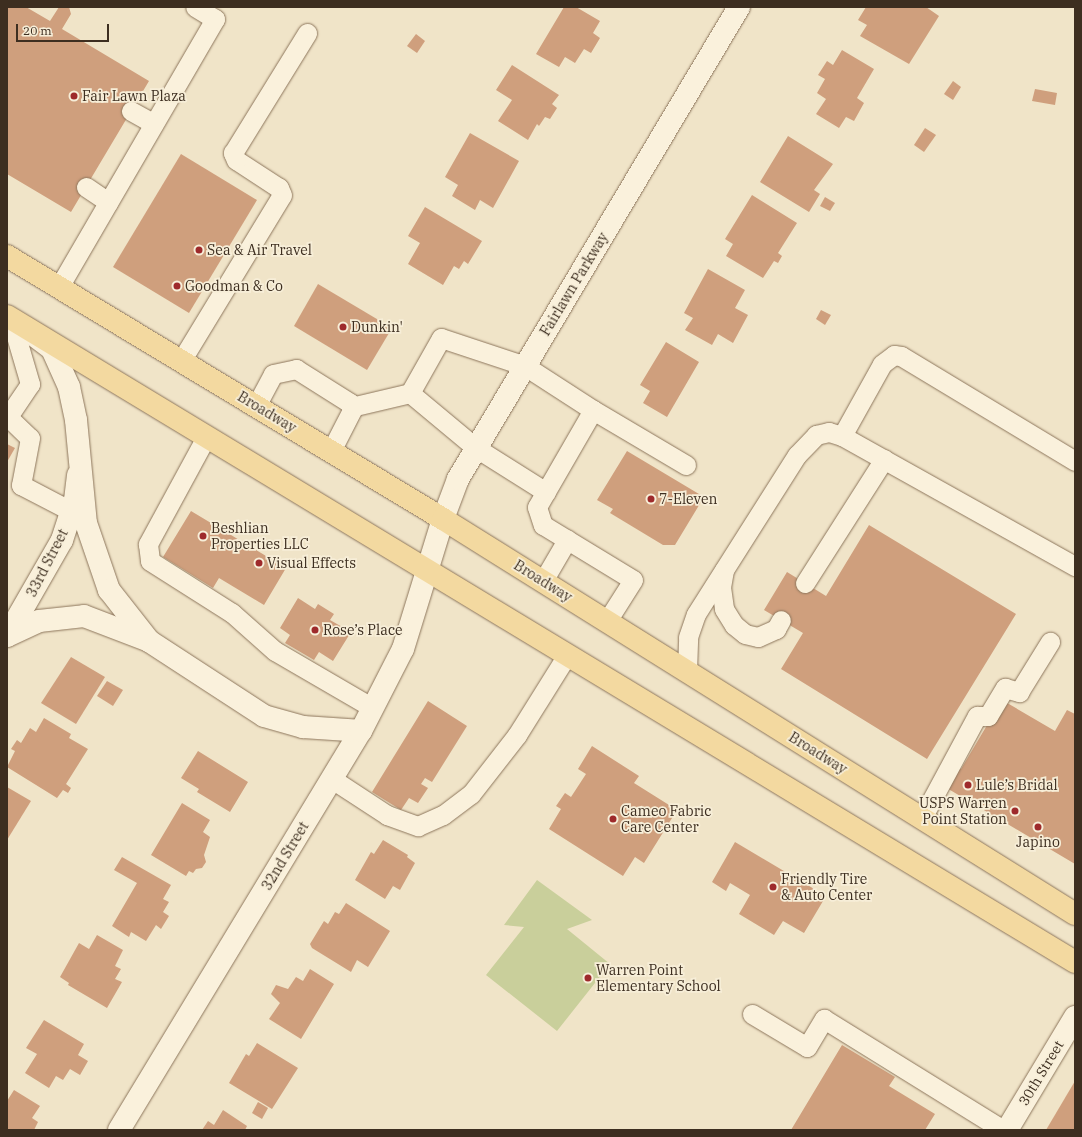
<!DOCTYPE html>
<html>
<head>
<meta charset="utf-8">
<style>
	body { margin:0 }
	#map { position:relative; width:1082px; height:1137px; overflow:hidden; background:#f0e4c8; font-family:"IBM Plex Serif",serif }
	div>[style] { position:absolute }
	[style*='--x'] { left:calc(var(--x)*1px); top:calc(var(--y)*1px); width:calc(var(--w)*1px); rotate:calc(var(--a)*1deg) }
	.green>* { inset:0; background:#c9cf9b }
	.building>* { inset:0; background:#cf9f7d }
	.roads { filter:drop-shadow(0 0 1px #8d765c) drop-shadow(0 0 1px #8d765c) }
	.lane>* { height:19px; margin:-9.5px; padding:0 9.5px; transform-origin:9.5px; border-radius:9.5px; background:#faf1dc }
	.street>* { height:22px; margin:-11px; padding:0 11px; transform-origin:11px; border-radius:11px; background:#faf1dc }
	.secondary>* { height:22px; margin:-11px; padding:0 11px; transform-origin:11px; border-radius:11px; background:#faf1dc }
	.primary>* { height:22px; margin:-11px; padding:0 11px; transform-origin:11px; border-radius:11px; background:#f3d9a0 }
	.dots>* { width:11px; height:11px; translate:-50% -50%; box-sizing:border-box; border:2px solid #f7eed8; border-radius:50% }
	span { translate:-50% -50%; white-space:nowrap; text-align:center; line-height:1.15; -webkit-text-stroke:3.5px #f7eed8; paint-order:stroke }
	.poi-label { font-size:14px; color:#3d2e20 }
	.left { translate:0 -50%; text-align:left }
	.right { translate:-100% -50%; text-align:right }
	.street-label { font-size:14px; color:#3d2e20 }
	.frame { position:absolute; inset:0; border:8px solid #3d2e20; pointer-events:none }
	.scale { position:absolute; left:16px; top:24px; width:93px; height:18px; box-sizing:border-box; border:2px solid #3d2e20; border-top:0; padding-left:5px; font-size:12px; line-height:14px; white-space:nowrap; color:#3d2e20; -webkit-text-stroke:3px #f7eed8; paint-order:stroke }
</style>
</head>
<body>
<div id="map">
	<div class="green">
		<i style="clip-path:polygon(537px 880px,592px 920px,567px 929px,610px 964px,557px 1031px,486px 975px,524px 927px,504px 925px)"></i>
	</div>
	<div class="building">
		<i style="clip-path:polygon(7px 7px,26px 7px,50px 21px,59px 7px,69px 7px,71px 14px,62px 29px,149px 81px,71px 212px,7px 174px)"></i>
		<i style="clip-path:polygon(564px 7px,576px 7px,600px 21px,593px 33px,600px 38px,591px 53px,584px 49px,575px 63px,565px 57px,559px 67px,536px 54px)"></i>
		<i style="clip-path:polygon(866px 7px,926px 7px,939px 16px,909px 64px,860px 36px,867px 25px,858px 20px)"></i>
		<i style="clip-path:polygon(416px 34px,425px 41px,417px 53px,407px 46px)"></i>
		<i style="clip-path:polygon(842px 50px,874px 69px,857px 98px,864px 103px,854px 121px,846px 117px,839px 128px,816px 114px,826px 99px,817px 93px,825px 79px,818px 75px,827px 61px,833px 65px)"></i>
		<i style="clip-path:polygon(512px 65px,559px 95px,552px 104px,557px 108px,550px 119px,545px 117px,539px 126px,537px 124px,528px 140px,498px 121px,512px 100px,496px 90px)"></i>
		<i style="clip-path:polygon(953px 81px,961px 87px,953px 100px,944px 94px)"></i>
		<i style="clip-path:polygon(1035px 89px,1057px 93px,1055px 105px,1032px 101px)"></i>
		<i style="clip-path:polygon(925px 128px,936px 135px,924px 152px,914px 145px)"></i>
		<i style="clip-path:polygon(470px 133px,519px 161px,493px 208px,480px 200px,475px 210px,452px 196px,458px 185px,445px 177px)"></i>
		<i style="clip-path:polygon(788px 136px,833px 164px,814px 190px,820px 194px,809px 212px,760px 182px)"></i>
		<i style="clip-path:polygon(181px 154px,257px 200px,189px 313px,113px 267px)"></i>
		<i style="clip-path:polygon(752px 195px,797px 223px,778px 253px,782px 256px,778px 263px,774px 261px,763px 278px,726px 256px,733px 244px,725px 239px)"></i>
		<i style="clip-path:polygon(825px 197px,835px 203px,830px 211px,820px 206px)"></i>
		<i style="clip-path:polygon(425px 207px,482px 241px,468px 264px,464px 261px,459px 269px,454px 266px,443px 285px,408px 264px,420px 243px,408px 236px)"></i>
		<i style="clip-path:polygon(708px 269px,745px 290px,735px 308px,748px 315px,733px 343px,718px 334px,712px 345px,685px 330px,693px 318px,684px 313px)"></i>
		<i style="clip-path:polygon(318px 284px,392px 328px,367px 370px,294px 326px)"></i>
		<i style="clip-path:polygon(821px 310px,831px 315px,825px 325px,816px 319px)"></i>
		<i style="clip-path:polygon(666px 342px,699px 362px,667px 417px,643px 403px,650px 391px,640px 385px)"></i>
		<i style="clip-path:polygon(7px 444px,15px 448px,7px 462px)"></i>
		<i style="clip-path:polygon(627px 451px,704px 497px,675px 545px,663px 545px,610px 513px,613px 509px,597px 500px)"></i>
		<i style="clip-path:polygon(191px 511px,286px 568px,264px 605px,219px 578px,213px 588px,163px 557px)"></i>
		<i style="clip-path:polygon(869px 525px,1016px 614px,927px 759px,781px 669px,803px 633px,764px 610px,787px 572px,826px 596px)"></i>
		<i style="clip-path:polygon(298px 598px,315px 609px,318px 604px,334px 614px,330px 620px,351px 632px,333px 661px,319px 652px,314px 660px,285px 643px,290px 635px,280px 628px)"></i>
		<i style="clip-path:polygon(71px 657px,105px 677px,76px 724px,41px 703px)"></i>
		<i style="clip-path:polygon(107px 681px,123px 690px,113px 706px,97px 696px)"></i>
		<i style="clip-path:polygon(1002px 700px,1055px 731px,1067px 710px,1075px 714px,1075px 864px,945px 787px,957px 767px,961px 769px)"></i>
		<i style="clip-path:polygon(428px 701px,467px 726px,432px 782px,425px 778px,421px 784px,428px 788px,418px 803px,409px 798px,401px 810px,372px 792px)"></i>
		<i style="clip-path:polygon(44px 718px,71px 734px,69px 738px,88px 749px,66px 784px,71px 788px,68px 793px,63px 790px,57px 798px,7px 767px,15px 751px,11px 749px,17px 740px,21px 743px,30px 728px,36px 732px)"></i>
		<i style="clip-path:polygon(592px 746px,639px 776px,634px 783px,677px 810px,644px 863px,635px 857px,623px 876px,549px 829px,561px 809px,556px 806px,565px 793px,571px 797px,586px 774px,578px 769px)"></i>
		<i style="clip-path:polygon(198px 751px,248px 782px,230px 812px,197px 792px,199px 789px,181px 778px)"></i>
		<i style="clip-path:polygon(7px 787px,31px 801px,7px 840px)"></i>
		<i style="clip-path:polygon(182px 803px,210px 820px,203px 832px,210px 837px,204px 855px,206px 862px,202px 868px,196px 869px,193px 873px,189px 871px,186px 876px,151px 855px)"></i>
		<i style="clip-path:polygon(383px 840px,408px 855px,407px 857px,415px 863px,400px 890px,393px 886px,385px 899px,355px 880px,371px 852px,374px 854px)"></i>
		<i style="clip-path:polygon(735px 842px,826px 896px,804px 933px,783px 921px,774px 935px,739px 914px,750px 895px,730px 883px,726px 891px,712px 882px)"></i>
		<i style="clip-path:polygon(122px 857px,171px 885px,163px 899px,169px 902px,163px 912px,169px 916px,161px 929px,156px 925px,146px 941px,131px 932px,129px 937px,112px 926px,137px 883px,114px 870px)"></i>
		<i style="clip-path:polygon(346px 903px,390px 931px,368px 967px,357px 960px,351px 972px,312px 948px,310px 944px,324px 921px,328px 924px,335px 912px,339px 914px)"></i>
		<i style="clip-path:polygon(97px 935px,123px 950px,115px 966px,121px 969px,115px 979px,122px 982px,107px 1008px,68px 985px,69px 983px,60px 977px,79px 943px,89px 949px)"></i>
		<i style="clip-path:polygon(310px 969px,334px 984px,301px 1039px,269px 1019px,280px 1003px,271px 994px,276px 985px,288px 989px,296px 977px,303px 981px)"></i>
		<i style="clip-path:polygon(44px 1020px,84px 1044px,78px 1055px,88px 1061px,80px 1075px,70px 1069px,63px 1080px,56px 1076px,49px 1088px,25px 1073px,37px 1054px,26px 1048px)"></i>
		<i style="clip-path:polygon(257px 1043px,298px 1068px,272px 1109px,229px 1083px,246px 1054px,249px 1056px)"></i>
		<i style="clip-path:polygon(842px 1045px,895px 1077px,889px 1086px,935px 1114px,925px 1130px,791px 1130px)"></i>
		<i style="clip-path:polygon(1075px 1081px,1075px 1130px,1046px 1130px)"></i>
		<i style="clip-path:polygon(14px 1090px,40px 1106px,32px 1118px,38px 1122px,34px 1130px,7px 1130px,7px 1101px)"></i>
		<i style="clip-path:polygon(258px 1102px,268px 1108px,262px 1119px,252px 1113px)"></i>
		<i style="clip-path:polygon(223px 1110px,247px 1126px,245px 1130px,202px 1130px,208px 1121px,214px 1125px)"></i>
	</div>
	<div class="roads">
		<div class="lane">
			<i style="--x:131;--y:111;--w:26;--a:29"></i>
			<i style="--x:86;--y:187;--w:27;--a:34"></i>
			<i style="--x:59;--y:287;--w:310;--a:-59.8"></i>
			<i style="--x:215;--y:19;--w:23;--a:-149"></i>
			<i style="--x:11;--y:319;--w:68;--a:73.7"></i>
			<i style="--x:30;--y:384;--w:40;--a:124"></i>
			<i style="--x:8;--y:417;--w:30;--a:44"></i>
			<i style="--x:30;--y:438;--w:48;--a:100.8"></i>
			<i style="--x:21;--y:485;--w:56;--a:27.5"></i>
			<i style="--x:181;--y:361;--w:194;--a:-58.7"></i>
			<i style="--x:282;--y:195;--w:8;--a:-113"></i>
			<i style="--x:279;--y:188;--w:51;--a:-146.9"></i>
			<i style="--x:236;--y:160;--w:8;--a:-113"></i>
			<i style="--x:233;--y:153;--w:141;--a:-58.3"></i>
			<i style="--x:256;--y:406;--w:36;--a:-62"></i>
			<i style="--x:273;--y:374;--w:24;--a:-12"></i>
			<i style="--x:296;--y:369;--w:64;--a:32.2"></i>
			<i style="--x:350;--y:403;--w:7;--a:74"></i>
			<i style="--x:352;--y:410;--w:46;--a:117.1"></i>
			<i style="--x:351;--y:407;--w:61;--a:-13.3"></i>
			<i style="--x:593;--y:410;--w:108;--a:30.6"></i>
			<i style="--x:842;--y:436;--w:82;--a:-60.9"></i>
			<i style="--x:882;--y:364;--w:15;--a:-37"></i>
			<i style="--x:894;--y:355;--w:7;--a:8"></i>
			<i style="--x:901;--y:356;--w:203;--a:31.1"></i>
			<i style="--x:206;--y:437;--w:122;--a:118.5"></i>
			<i style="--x:148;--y:544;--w:17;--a:83"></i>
			<i style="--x:150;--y:561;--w:97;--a:32.4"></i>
			<i style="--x:232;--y:613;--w:57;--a:41.5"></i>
			<i style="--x:275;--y:651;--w:113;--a:30.2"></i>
			<i style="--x:546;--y:492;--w:83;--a:-147.8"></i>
			<i style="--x:476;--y:448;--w:86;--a:-140.2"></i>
			<i style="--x:410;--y:393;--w:63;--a:-60.6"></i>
			<i style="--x:441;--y:338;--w:89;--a:18.4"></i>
			<i style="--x:525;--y:366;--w:81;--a:32.9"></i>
			<i style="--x:593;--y:410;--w:112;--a:120"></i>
			<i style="--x:537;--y:507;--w:19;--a:72"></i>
			<i style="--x:543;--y:525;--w:105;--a:31.4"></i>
			<i style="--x:633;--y:580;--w:49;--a:122.4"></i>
			<i style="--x:724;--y:570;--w:17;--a:100"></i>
			<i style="--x:721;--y:587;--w:22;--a:82"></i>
			<i style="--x:724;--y:609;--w:19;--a:58"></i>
			<i style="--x:734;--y:625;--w:14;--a:39"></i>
			<i style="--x:745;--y:634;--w:13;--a:13"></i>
			<i style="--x:758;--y:637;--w:20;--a:-24"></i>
			<i style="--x:776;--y:629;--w:10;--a:-61"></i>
			<i style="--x:543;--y:581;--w:48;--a:-59.7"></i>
			<i style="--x:805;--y:583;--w:147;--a:-57.5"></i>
			<i style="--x:687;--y:671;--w:34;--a:-88"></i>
			<i style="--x:688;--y:637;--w:24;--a:-71"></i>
			<i style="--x:696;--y:614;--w:188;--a:-57.6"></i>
			<i style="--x:797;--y:455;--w:28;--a:-46"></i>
			<i style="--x:816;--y:435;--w:13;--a:-13"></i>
			<i style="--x:829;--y:432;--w:14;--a:17"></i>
			<i style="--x:842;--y:436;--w:267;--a:29.2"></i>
			<i style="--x:332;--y:779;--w:66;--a:33.2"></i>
			<i style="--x:387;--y:815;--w:33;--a:20"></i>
			<i style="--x:418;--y:826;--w:27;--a:-24"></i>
			<i style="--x:443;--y:815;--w:35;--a:-37"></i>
			<i style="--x:471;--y:794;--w:75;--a:-52.1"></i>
			<i style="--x:517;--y:735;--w:94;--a:-58"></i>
			<i style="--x:922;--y:818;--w:116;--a:-61.7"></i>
			<i style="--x:977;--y:716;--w:11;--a:0"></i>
			<i style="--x:988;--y:716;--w:33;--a:-59"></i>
			<i style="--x:1005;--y:688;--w:15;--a:16"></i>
			<i style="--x:1019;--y:692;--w:59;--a:-58.2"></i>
			<i style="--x:752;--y:1014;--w:64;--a:31"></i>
			<i style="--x:807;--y:1047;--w:33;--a:-59"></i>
			<i style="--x:824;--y:1019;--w:211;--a:31.8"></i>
		</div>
		<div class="street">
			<i style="--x:7;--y:636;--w:111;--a:-60.2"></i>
			<i style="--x:62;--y:540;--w:42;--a:-72"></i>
			<i style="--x:75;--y:500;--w:25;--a:-83"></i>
			<i style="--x:7;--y:636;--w:35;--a:-25"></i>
			<i style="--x:39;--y:621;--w:45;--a:-6.3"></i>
			<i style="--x:84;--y:616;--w:70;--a:21"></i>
			<i style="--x:119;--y:1130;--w:467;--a:-58.8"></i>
			<i style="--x:1007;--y:1130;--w:132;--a:-59"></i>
		</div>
		<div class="secondary">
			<i style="--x:36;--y:337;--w:20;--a:37"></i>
			<i style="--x:52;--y:349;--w:42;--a:65.9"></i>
			<i style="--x:69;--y:387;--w:34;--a:78"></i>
			<i style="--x:76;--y:420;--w:103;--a:84.5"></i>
			<i style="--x:86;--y:523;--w:71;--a:71.1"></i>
			<i style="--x:109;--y:590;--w:65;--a:51.9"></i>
			<i style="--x:149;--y:641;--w:137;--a:33.1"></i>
			<i style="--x:264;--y:716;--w:41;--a:15.8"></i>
			<i style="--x:303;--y:727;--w:58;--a:3.9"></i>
			<i style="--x:361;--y:731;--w:92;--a:-62.9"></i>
			<i style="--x:403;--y:649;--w:136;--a:-72.9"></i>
			<i style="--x:443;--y:519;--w:43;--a:-69.4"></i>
			<i style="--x:458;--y:479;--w:549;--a:-59.23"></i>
		</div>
		<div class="primary">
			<i style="--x:7;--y:256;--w:509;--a:31.1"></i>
			<i style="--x:443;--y:519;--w:745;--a:32.01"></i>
			<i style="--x:7;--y:316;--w:1248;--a:31.17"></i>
		</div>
	</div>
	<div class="dots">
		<i style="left:74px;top:96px;background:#9e2a2b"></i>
		<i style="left:199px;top:250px;background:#9e2a2b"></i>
		<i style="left:177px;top:286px;background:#9e2a2b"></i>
		<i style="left:343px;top:327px;background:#9e2a2b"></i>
		<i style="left:651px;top:499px;background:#9e2a2b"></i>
		<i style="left:203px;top:536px;background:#9e2a2b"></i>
		<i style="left:259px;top:563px;background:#9e2a2b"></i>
		<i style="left:315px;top:630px;background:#9e2a2b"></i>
		<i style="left:968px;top:785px;background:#9e2a2b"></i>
		<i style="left:1015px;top:811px;background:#9e2a2b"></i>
		<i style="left:613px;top:819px;background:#9e2a2b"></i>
		<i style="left:1038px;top:827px;background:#9e2a2b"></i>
		<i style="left:773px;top:887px;background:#9e2a2b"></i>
		<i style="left:588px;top:978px;background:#9e2a2b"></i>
	</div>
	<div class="poi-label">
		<span class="left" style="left:82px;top:96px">Fair Lawn Plaza</span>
		<span class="left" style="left:207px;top:250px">Sea &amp; Air Travel</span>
		<span class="left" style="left:185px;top:286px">Goodman &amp; Co</span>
		<span class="left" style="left:351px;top:327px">Dunkin'</span>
		<span class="left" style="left:659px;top:499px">7-Eleven</span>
		<span class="left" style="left:211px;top:536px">Beshlian<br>Properties LLC</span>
		<span class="left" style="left:267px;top:563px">Visual Effects</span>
		<span class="left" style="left:323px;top:630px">Rose’s Place</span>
		<span class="left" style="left:976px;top:785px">Lule’s Bridal</span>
		<span class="right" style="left:1007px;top:811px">USPS Warren<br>Point Station</span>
		<span class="left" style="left:621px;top:819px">Cameo Fabric<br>Care Center</span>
		<span style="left:1038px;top:842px">Japino</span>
		<span class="left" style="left:781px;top:887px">Friendly Tire<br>&amp; Auto Center</span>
		<span class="left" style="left:596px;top:978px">Warren Point<br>Elementary School</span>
	</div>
	<div class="street-label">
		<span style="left:574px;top:284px;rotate:-59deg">Fairlawn Parkway</span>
		<span style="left:267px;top:412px;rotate:31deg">Broadway</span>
		<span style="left:47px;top:563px;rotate:-63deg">33rd Street</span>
		<span style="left:543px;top:581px;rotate:32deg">Broadway</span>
		<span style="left:818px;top:753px;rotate:32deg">Broadway</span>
		<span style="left:285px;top:856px;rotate:-59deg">32nd Street</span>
		<span style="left:1041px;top:1073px;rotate:-59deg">30th Street</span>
	</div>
	<div class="frame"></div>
	<div class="scale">20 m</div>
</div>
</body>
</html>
